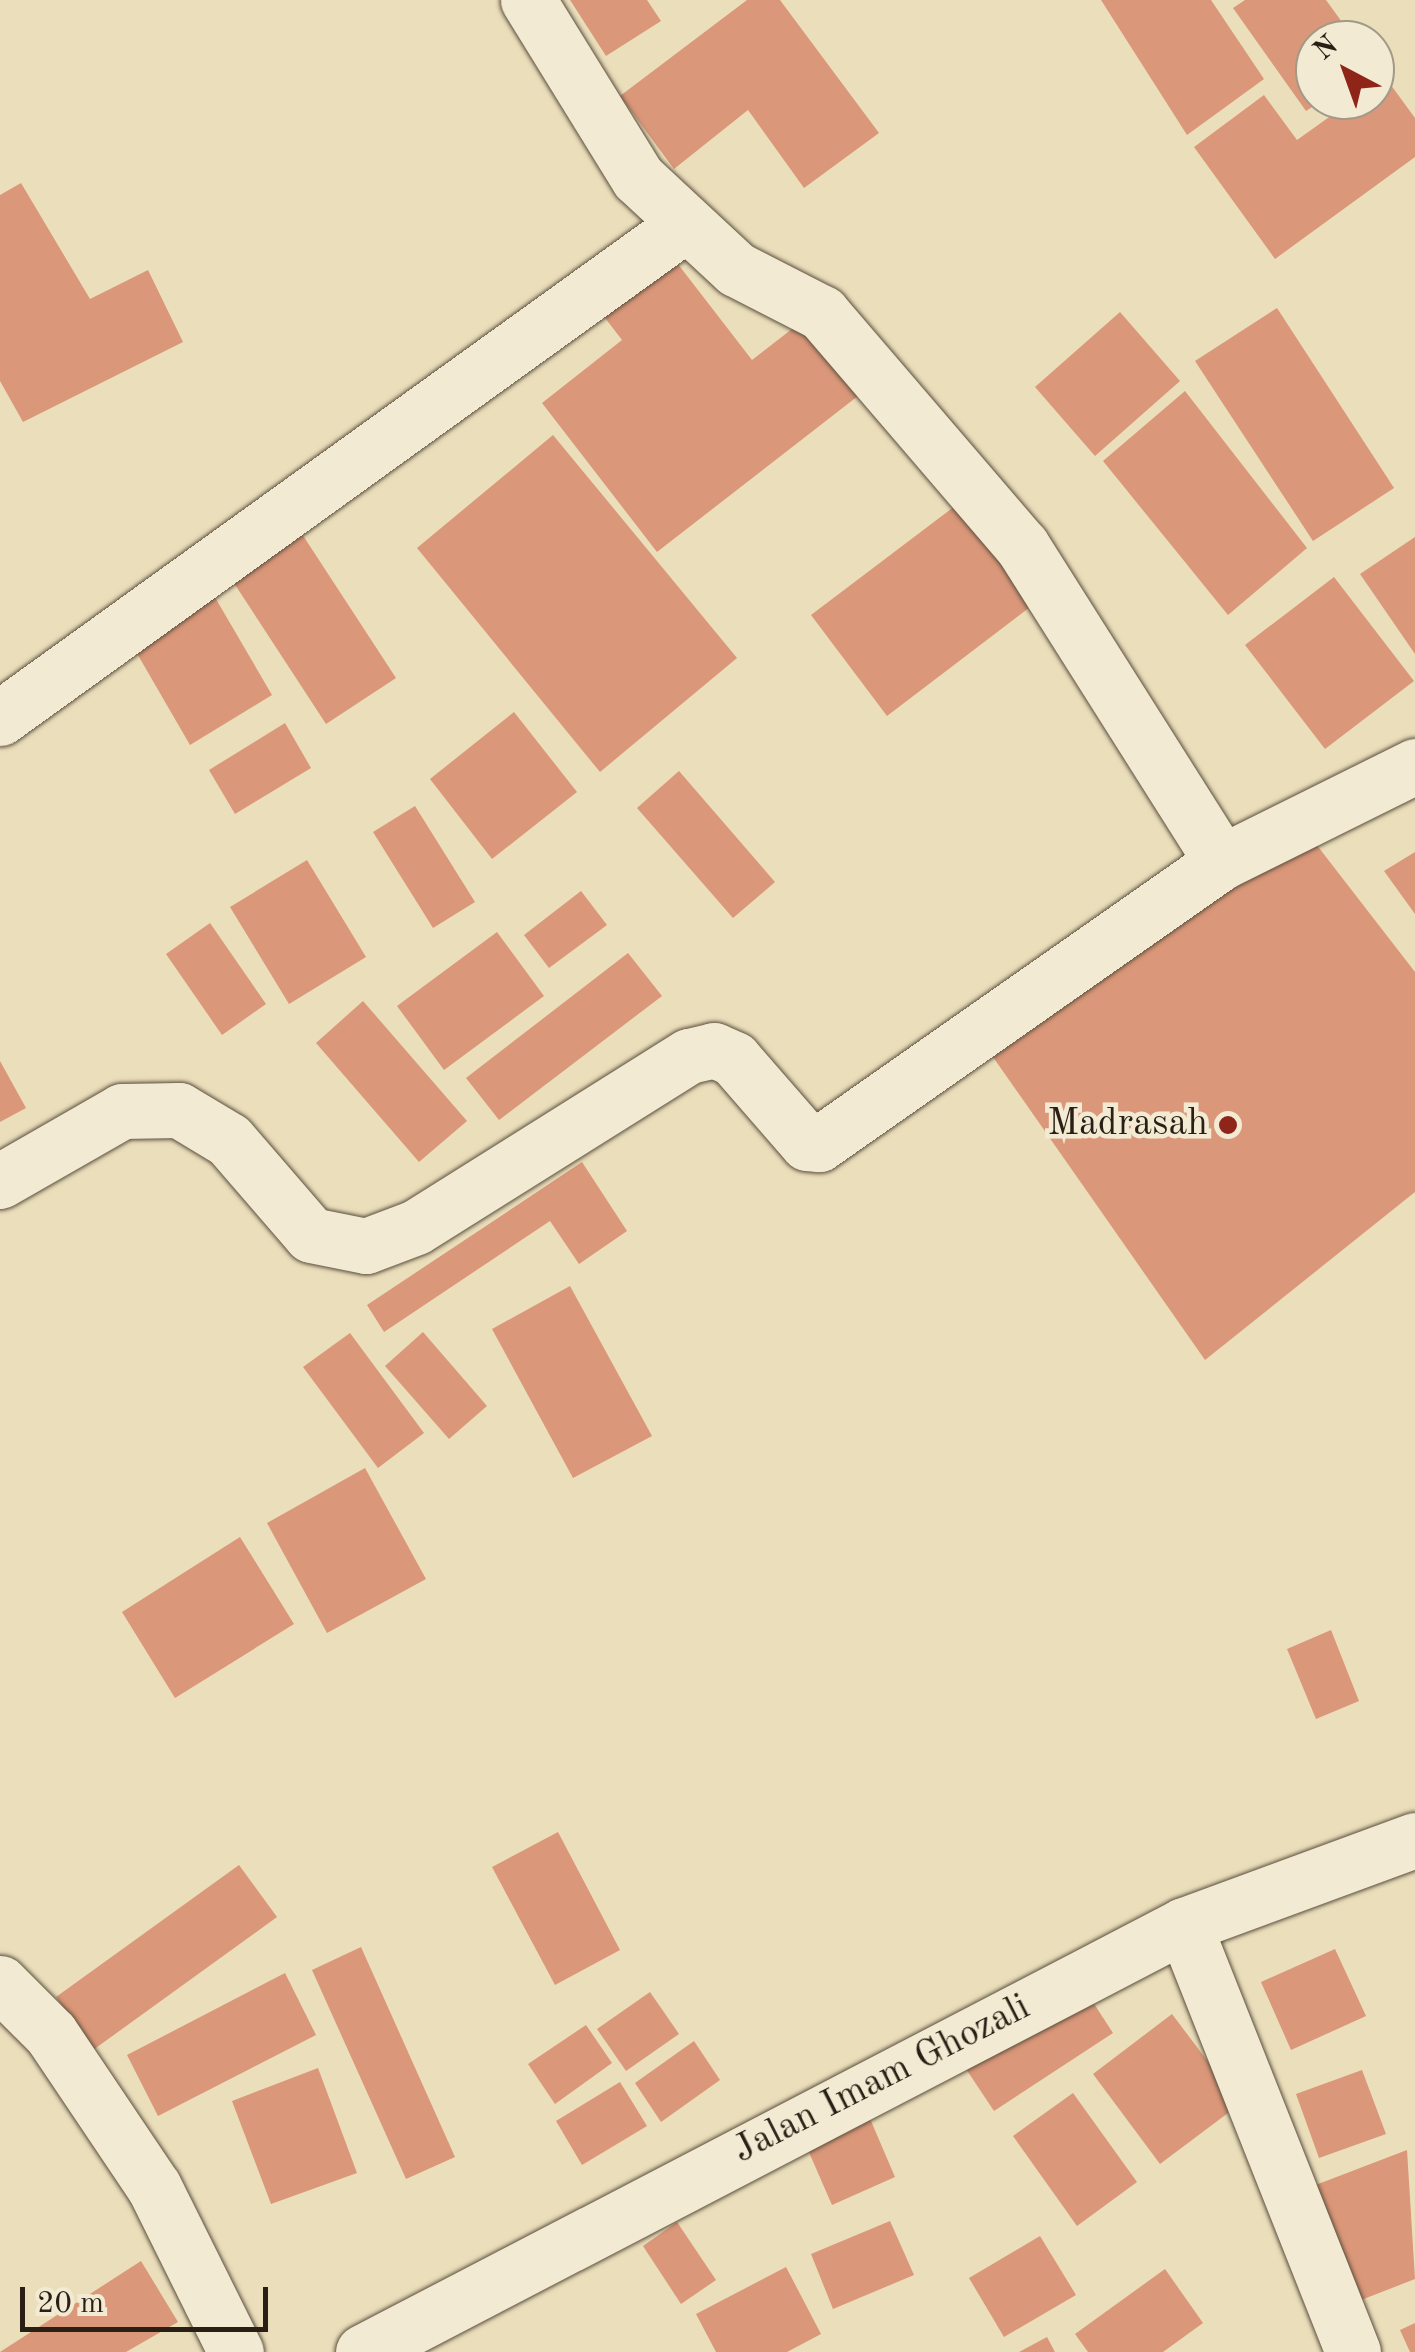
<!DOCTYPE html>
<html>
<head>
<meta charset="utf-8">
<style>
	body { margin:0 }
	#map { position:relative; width:1415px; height:2352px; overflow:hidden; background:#ebdebb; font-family:"Old Standard TT",serif }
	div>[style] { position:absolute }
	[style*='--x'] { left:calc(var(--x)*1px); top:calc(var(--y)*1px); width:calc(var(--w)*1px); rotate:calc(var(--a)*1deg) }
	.building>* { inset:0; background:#db9779 }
	.roads { filter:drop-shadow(0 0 2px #5a4f3e) drop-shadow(0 0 2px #5a4f3e) }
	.minor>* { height:55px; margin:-27.5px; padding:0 27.5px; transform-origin:27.5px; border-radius:27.5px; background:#f2ead3 }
	.tertiary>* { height:55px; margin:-27.5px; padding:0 27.5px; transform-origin:27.5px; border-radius:27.5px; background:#f2ead3 }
	.dots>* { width:28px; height:28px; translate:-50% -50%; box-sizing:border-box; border:5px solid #f2ead3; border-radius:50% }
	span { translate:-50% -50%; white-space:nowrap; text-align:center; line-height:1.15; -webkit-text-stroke:9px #f2ead3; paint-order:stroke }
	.poi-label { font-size:38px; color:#2a1f15 }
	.right { translate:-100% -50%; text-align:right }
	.street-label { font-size:38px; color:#2a1f15 }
	.north { position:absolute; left:1295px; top:20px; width:100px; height:100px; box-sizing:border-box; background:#f2ead3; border:2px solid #a29987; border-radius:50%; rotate:319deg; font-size:28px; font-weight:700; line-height:40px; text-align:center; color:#2a1f15 }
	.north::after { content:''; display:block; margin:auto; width:35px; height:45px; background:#8f2418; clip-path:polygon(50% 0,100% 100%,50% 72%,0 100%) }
	.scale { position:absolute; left:20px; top:2287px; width:248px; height:45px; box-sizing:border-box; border:5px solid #2a1f15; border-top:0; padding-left:12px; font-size:30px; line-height:35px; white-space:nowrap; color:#2a1f15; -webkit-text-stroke:8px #f2ead3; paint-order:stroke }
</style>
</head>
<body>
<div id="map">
	<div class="building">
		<i style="clip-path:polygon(570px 0,647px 0,661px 21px,606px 56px)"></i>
		<i style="clip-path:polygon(747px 0,780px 0,879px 133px,804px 188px,748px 110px,674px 169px,620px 96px)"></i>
		<i style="clip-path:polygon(1101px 0,1211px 0,1264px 79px,1187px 135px)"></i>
		<i style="clip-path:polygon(1245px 0,1326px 0,1355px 40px,1315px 40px,1315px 100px,1323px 100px,1306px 111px,1233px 8px)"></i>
		<i style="clip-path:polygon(1385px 77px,1415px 118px,1415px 157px,1275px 259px,1194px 147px,1264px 95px,1297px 140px,1353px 100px,1375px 100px)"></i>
		<i style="clip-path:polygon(21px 183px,90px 299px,148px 270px,183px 342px,23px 422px,0 381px,0 195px)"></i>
		<i style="clip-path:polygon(674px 259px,752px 360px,810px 315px,867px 389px,657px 552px,542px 403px,622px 340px,602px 314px)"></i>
		<i style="clip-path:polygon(1277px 308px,1394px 488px,1313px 541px,1195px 361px)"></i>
		<i style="clip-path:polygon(1120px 312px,1180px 381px,1095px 456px,1035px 387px)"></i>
		<i style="clip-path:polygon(1185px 391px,1307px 548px,1228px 615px,1103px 461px)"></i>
		<i style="clip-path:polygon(553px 435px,737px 658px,600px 772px,417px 548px)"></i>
		<i style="clip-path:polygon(959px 503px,1034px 604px,887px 716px,811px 615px)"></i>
		<i style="clip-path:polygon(302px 534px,396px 678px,326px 724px,232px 580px)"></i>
		<i style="clip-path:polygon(1415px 537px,1415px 654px,1360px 574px)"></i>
		<i style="clip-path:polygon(1334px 577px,1414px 681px,1325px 749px,1245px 645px)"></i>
		<i style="clip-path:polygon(206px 582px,272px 695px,190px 745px,124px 631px)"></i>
		<i style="clip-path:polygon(514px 712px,577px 792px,492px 859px,430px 779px)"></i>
		<i style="clip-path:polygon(285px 723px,311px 768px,235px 814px,209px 770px)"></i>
		<i style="clip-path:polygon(679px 771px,775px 882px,733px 918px,637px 808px)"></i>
		<i style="clip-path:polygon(415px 806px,475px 902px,433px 928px,373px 832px)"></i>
		<i style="clip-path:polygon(1309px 835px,1415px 972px,1415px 1192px,1205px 1360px,993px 1057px)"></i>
		<i style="clip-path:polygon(1415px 852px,1415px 914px,1384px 871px)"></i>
		<i style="clip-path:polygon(307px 860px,366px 957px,289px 1004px,230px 907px)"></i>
		<i style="clip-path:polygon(581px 891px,607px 925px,549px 968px,524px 935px)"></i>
		<i style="clip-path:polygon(210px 923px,266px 1004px,222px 1035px,166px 954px)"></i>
		<i style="clip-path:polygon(497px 932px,544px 996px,444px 1070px,397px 1006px)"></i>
		<i style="clip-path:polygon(628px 953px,662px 996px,499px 1120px,466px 1078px)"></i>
		<i style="clip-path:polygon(363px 1001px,467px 1121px,419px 1162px,316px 1043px)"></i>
		<i style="clip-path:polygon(0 1061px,26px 1108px,0 1122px)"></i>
		<i style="clip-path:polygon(582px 1162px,627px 1231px,579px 1264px,550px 1221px,384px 1332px,367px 1305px)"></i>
		<i style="clip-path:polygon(570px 1286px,652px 1436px,573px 1478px,492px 1329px)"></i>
		<i style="clip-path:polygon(423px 1332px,487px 1406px,449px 1439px,385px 1366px)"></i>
		<i style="clip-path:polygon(350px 1333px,424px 1433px,378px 1468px,303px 1367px)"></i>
		<i style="clip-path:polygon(365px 1468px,426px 1579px,327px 1633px,267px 1523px)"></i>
		<i style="clip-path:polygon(240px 1537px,294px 1624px,175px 1698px,122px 1612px)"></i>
		<i style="clip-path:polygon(1331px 1630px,1359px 1701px,1316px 1719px,1287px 1649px)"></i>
		<i style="clip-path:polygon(558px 1832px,620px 1950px,555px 1985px,492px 1867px)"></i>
		<i style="clip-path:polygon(239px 1865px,277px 1917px,93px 2050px,56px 1997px)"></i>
		<i style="clip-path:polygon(361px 1947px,455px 2157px,406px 2179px,312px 1970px)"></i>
		<i style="clip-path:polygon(1335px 1949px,1366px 2016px,1291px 2050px,1261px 1982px)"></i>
		<i style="clip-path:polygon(285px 1973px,316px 2035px,158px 2116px,127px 2055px)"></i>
		<i style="clip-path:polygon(1085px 1990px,1113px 2033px,994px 2111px,966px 2069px)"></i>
		<i style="clip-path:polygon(650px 1992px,679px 2034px,626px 2071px,597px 2029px)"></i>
		<i style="clip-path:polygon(1172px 2014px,1240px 2104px,1160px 2164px,1093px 2074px)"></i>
		<i style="clip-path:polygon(586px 2025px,612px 2063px,555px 2104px,528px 2064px)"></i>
		<i style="clip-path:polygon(694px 2041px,720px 2080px,661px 2122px,635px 2083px)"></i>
		<i style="clip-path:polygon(318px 2068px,357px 2173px,271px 2204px,232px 2101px)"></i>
		<i style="clip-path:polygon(1362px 2070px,1386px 2134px,1319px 2158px,1296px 2094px)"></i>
		<i style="clip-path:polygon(620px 2082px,647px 2126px,582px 2165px,556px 2121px)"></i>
		<i style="clip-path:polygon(1073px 2093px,1137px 2182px,1077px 2226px,1013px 2136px)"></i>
		<i style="clip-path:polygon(865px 2107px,895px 2177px,832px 2205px,801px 2134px)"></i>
		<i style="clip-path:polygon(1407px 2150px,1415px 2279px,1356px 2302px,1313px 2186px)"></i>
		<i style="clip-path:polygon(890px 2221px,914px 2275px,833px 2309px,811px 2254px)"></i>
		<i style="clip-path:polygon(677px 2222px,716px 2280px,681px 2304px,643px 2246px)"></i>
		<i style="clip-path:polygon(1040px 2236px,1076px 2295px,1004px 2337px,969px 2278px)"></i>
		<i style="clip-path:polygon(141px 2261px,178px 2322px,126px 2352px,0 2352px)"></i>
		<i style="clip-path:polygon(786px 2267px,821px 2334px,787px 2352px,716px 2352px,696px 2314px)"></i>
		<i style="clip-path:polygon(1165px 2269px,1203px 2323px,1163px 2352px,1088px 2352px,1075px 2334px)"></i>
		<i style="clip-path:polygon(1415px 2323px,1415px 2352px,1410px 2352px,1400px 2330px)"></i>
		<i style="clip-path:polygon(1047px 2337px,1055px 2352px,1019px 2352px)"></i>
	</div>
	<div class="roads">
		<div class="minor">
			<i style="--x:528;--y:0;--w:209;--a:58.3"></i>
			<i style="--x:638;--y:178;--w:134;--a:42.9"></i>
			<i style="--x:736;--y:269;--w:97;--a:27.1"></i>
			<i style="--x:822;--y:313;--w:307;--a:49.4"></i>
			<i style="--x:1022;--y:546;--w:374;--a:57.7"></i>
			<i style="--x:0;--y:718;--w:845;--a:-35.76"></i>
			<i style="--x:0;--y:1181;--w:141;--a:-29.8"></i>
			<i style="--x:122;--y:1111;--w:57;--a:-1"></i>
			<i style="--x:179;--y:1110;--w:58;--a:31"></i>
			<i style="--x:229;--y:1140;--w:125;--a:49.2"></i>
			<i style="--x:311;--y:1235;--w:56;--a:11.3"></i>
			<i style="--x:366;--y:1246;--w:53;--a:-20.8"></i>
			<i style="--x:416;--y:1227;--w:322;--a:-32.1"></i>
			<i style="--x:689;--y:1056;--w:26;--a:-13"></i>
			<i style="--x:714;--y:1050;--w:22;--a:24"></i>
			<i style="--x:734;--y:1059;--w:111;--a:49"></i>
			<i style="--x:807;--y:1143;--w:12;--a:5"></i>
			<i style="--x:819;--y:1144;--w:492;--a:-35"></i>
			<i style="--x:1222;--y:862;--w:216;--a:-26.4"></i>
			<i style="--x:1184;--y:1925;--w:459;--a:68.4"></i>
			<i style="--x:0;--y:1983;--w:72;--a:45"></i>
			<i style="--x:51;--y:2034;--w:184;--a:56.1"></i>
			<i style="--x:154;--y:2187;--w:184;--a:63.6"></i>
		</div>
		<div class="tertiary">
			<i style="--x:363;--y:2352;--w:925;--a:-27.48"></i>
			<i style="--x:1184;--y:1925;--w:246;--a:-20.2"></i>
		</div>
	</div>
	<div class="dots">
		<i style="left:1228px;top:1125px;background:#8f2418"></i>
	</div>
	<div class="poi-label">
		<span class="right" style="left:1208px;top:1125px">Madrasah</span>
	</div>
	<div class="street-label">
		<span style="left:882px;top:2080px;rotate:-27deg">Jalan Imam Ghozali</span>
	</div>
	<div class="north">N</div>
	<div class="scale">20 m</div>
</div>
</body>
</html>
